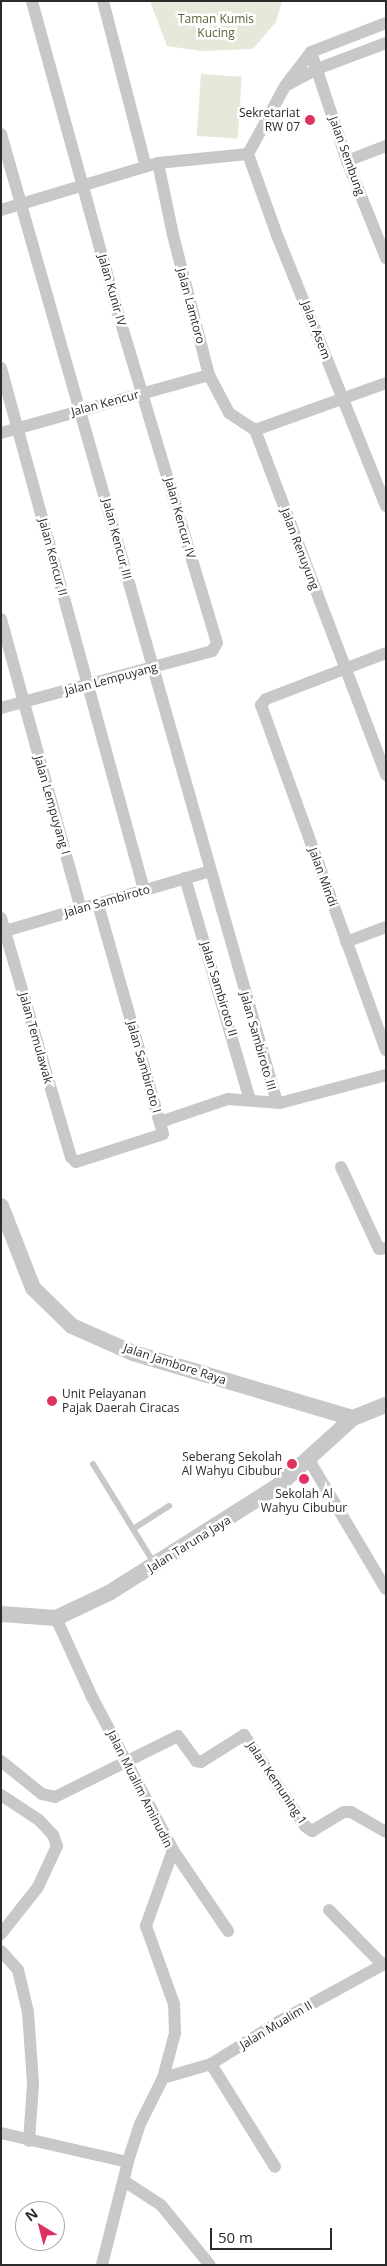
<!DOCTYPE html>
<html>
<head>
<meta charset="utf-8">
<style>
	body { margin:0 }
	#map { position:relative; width:387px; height:2266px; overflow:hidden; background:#fff; font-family:"Open Sans",sans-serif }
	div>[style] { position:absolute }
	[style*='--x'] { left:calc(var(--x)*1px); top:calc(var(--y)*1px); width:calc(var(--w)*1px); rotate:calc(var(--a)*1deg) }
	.green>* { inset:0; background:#e5e9d9; transform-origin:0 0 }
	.service>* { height:6px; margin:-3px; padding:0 3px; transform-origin:3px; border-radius:3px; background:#c8c8c8 }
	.minor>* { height:12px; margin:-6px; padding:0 6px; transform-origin:6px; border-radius:6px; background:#c8c8c8 }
	.tertiary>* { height:16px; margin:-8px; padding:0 8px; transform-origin:8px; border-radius:8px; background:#c8c8c8 }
	.dots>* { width:14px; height:14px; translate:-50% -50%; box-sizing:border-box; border:2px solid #fff; border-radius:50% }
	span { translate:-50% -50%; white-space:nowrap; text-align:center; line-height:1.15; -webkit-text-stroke:5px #fff; paint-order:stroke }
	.park-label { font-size:12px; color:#57653b }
	.poi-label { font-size:12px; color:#2b2b2b }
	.right { translate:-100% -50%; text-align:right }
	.left { translate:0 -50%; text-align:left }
	.street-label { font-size:12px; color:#2b2b2b }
	.frame { position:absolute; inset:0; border:2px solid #2b2b2b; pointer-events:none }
	.north { position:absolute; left:15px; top:2201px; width:50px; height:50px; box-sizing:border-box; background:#fff; border:1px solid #aaa; border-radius:50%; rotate:323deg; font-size:14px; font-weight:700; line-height:20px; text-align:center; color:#2b2b2b }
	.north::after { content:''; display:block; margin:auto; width:18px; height:22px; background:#de315f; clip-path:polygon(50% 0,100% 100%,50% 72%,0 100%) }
	.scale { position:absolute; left:210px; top:2228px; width:122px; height:22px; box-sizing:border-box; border:2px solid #2b2b2b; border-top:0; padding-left:6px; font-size:15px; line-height:18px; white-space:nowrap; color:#2b2b2b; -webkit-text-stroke:4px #fff; paint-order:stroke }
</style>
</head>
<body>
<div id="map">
	<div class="green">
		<i style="clip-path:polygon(150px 1px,282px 1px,276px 22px,253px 49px,201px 51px,167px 46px)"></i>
		<i style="left:201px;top:74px;width:41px;height:62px;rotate:4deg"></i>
	</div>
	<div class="service">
		<i style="--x:93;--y:1464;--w:116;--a:58.4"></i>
		<i style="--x:133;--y:1529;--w:43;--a:-32.6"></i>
	</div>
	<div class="minor">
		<i style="--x:103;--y:1;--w:171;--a:75.5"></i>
		<i style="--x:311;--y:52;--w:115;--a:71.7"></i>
		<i style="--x:347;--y:161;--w:105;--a:68.1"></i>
		<i style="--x:289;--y:84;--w:32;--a:-28"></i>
		<i style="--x:317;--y:69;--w:74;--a:-20.6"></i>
		<i style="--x:1;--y:134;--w:1007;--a:74.09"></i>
		<i style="--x:248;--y:154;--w:86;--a:70.3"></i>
		<i style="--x:277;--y:235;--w:292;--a:68.1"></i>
		<i style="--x:248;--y:154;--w:77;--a:-61.4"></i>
		<i style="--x:285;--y:86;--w:43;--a:-52.6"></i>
		<i style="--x:311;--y:52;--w:80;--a:-21.1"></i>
		<i style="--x:347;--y:161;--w:42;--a:-21"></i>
		<i style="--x:158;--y:163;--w:74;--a:78.2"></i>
		<i style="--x:173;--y:235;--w:145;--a:75.6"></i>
		<i style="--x:209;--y:375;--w:43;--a:62.2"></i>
		<i style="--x:229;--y:413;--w:31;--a:33"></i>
		<i style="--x:1;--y:210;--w:164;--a:-16.7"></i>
		<i style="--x:158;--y:163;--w:90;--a:-5.7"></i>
		<i style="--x:1;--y:368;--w:541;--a:74.68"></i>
		<i style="--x:255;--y:430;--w:369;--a:69.2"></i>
		<i style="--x:255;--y:430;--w:139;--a:-19.7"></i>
		<i style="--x:1;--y:433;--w:216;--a:-15.6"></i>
		<i style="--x:1;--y:619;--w:301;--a:74.6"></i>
		<i style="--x:386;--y:653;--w:129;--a:159"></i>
		<i style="--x:266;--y:699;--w:8;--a:130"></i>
		<i style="--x:261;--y:705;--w:367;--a:70.1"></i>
		<i style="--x:1;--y:708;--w:219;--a:-15.1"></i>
		<i style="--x:212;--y:651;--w:9;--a:-58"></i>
		<i style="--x:217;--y:643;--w:366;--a:-106.7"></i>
		<i style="--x:112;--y:292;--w:302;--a:-105.4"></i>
		<i style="--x:185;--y:878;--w:231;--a:73.7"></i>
		<i style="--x:1;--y:918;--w:249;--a:73.7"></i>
		<i style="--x:71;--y:1157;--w:7;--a:45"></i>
		<i style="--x:76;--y:1162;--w:91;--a:-17.8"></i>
		<i style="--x:163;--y:1134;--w:239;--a:-105.8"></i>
		<i style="--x:5;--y:931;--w:214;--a:-16.3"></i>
		<i style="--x:346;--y:942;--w:43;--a:-20.6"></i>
		<i style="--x:160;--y:1122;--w:72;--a:-18.7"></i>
		<i style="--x:228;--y:1099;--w:52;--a:4.4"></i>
		<i style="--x:280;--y:1103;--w:110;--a:-14.8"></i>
		<i style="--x:341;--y:1167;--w:90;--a:65.1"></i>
		<i style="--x:379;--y:1249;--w:7;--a:-8"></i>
		<i style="--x:309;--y:1460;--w:150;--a:59.2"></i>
		<i style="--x:56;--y:1618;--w:87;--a:65.5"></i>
		<i style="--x:92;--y:1697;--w:173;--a:62.1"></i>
		<i style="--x:173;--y:1850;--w:81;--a:109.6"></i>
		<i style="--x:146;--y:1926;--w:83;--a:70.3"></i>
		<i style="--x:174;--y:2004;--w:29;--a:88"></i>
		<i style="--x:175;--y:2033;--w:47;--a:104.9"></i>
		<i style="--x:163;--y:2078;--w:51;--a:116.6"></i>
		<i style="--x:140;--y:2124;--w:40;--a:108"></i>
		<i style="--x:128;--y:2162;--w:106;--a:104.2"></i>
		<i style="--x:1;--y:1761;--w:53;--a:38.8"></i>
		<i style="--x:42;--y:1794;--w:13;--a:13"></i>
		<i style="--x:55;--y:1797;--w:137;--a:-26.4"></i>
		<i style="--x:178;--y:1736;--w:31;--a:54"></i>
		<i style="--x:196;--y:1761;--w:5;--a:11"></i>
		<i style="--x:201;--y:1762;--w:51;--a:-32.1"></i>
		<i style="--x:244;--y:1735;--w:110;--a:56.2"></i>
		<i style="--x:305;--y:1826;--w:9;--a:36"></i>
		<i style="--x:312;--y:1831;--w:37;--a:-31"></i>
		<i style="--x:344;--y:1812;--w:7;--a:0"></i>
		<i style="--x:351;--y:1812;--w:40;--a:29.7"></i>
		<i style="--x:1;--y:1795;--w:45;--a:33.3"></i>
		<i style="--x:39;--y:1820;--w:21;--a:47"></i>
		<i style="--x:53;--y:1835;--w:12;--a:70"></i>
		<i style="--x:57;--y:1846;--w:45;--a:114.9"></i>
		<i style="--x:38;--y:1887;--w:60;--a:128.2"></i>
		<i style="--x:173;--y:1850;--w:98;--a:55.8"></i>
		<i style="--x:329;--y:1910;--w:77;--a:45.5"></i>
		<i style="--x:1;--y:1951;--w:25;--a:48"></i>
		<i style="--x:18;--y:1970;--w:43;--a:76.6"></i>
		<i style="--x:28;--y:2012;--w:72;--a:86"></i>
		<i style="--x:33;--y:2084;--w:57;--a:94"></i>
		<i style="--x:211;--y:2064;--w:121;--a:58.1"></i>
		<i style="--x:163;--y:2078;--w:50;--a:-16.3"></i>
		<i style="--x:211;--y:2064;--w:81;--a:-31.9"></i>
		<i style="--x:280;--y:2021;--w:121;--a:-28.7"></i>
		<i style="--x:1;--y:2133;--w:130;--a:12.9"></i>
		<i style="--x:124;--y:2181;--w:44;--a:33"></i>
		<i style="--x:161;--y:2205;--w:77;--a:50.8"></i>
	</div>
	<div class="tertiary">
		<i style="--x:1;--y:1206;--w:88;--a:68.7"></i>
		<i style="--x:33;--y:1288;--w:54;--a:44.3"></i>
		<i style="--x:72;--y:1326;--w:67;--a:23.9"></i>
		<i style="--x:133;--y:1353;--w:229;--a:16.5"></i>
		<i style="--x:353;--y:1418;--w:35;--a:-22"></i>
		<i style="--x:1;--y:1614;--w:55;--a:4.2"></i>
		<i style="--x:56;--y:1618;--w:59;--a:-25.3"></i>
		<i style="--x:109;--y:1593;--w:201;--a:-32.4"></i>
		<i style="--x:279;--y:1485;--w:100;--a:-42.2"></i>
	</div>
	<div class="dots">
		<i style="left:310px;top:120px;background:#de315f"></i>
		<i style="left:52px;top:1401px;background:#de315f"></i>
		<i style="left:292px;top:1464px;background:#de315f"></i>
		<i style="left:304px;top:1479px;background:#de315f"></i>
	</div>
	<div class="park-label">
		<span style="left:216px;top:26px">Taman Kumis<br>Kucing</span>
	</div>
	<div class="poi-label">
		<span class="right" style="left:300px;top:120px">Sekretariat<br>RW 07</span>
		<span class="left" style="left:62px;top:1401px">Unit Pelayanan<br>Pajak Daerah Ciracas</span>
		<span class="right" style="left:282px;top:1464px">Seberang Sekolah<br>Al Wahyu Cibubur</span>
		<span style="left:304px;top:1501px">Sekolah Al<br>Wahyu Cibubur</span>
	</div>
	<div class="street-label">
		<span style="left:347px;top:156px;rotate:70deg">Jalan Sembung</span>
		<span style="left:112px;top:290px;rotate:74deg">Jalan Kunir IV</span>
		<span style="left:191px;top:306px;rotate:75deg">Jalan Lamtoro</span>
		<span style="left:316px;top:330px;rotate:69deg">Jalan Asem</span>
		<span style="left:105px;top:403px;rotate:-15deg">Jalan Kencur</span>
		<span style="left:180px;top:518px;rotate:74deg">Jalan Kencur IV</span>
		<span style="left:117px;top:539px;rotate:75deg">Jalan Kencur III</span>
		<span style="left:300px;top:549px;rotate:69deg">Jalan Renuyung</span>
		<span style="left:53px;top:557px;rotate:75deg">Jalan Kencur II</span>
		<span style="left:111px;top:679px;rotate:-15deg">Jalan Lempuyang</span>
		<span style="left:52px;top:805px;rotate:74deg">Jalan Lempuyang I</span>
		<span style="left:323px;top:877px;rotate:70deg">Jalan Mindi</span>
		<span style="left:107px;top:901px;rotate:-16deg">Jalan Sambiroto</span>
		<span style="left:219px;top:989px;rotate:73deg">Jalan Sambiroto II</span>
		<span style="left:36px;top:1038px;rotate:74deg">Jalan Temulawak</span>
		<span style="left:258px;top:1041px;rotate:74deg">Jalan Sambiroto III</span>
		<span style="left:144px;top:1067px;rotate:74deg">Jalan Sambiroto I</span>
		<span style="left:175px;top:1364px;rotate:18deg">Jalan Jambore Raya</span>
		<span style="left:189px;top:1544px;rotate:-32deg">Jalan Taruna Jaya</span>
		<span style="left:277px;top:1783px;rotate:56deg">Jalan Kemuning 1</span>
		<span style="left:140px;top:1789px;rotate:63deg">Jalan Mualim Aminudin</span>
		<span style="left:276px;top:2025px;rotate:-31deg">Jalan Mualim II</span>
	</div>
	<div class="frame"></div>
	<div class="north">N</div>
	<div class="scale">50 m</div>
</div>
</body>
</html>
